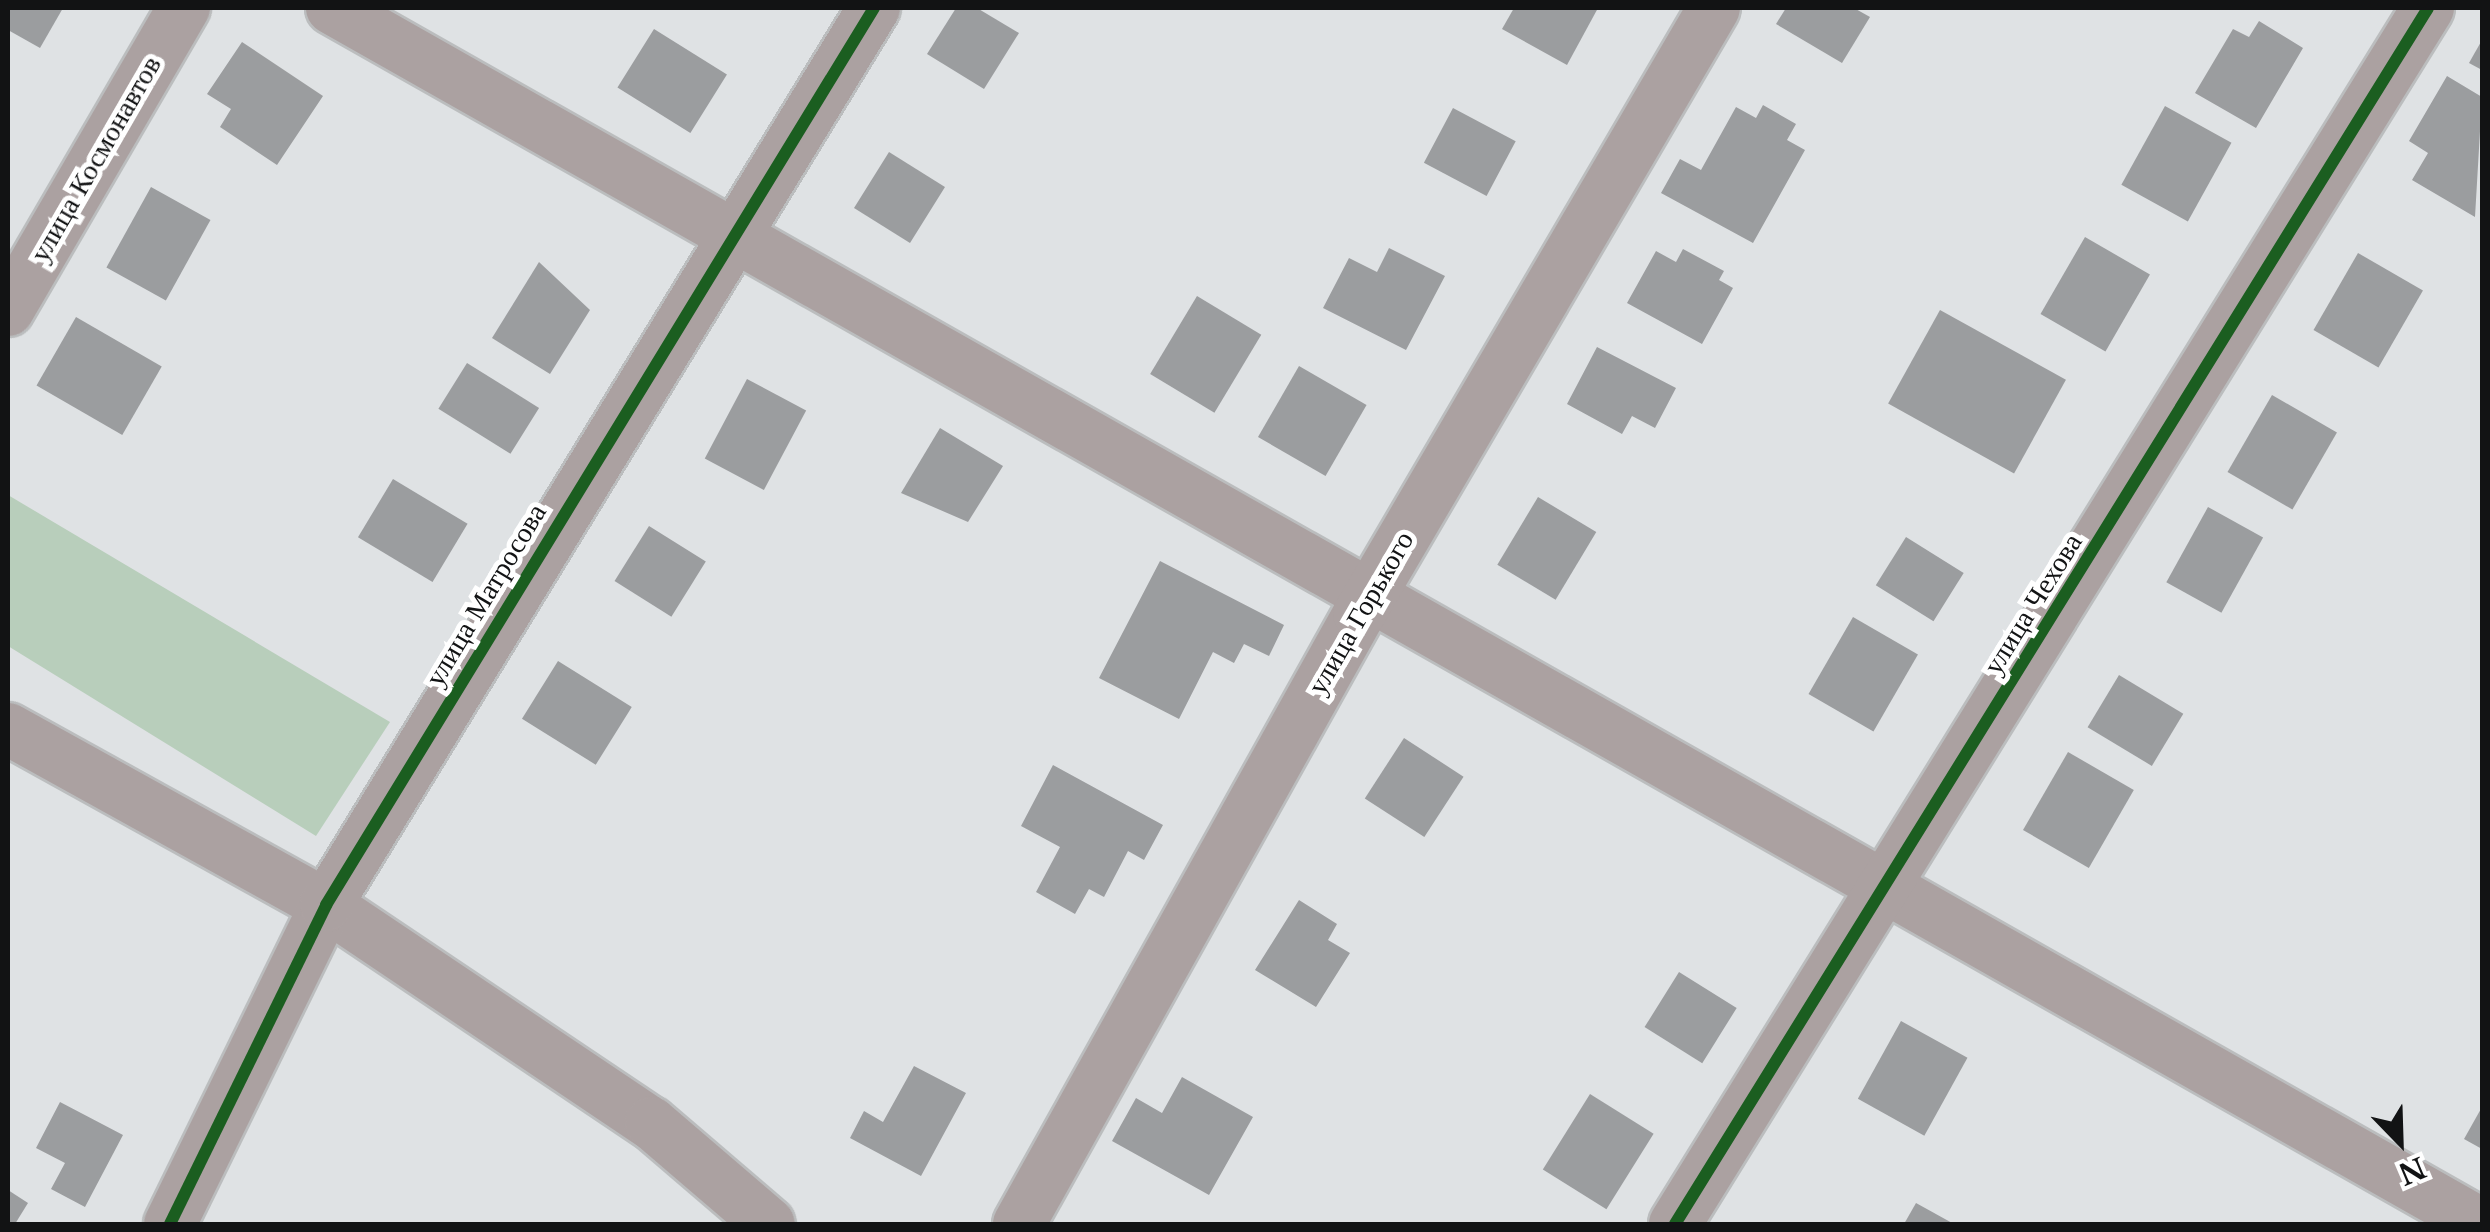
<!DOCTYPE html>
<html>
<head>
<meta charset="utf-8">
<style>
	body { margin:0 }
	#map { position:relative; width:2490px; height:1232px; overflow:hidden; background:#dfe2e4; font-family:"Libre Baskerville",serif }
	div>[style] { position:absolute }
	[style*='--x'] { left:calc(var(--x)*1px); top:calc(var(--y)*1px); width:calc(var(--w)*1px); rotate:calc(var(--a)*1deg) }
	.green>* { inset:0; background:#b8cebb }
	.building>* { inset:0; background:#9b9d9f; transform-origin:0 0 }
	.roads { filter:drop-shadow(2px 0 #bbbdbe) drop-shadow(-2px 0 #bbbdbe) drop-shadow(0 2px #bbbdbe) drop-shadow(0 -2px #bbbdbe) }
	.minor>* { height:52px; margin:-26px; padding:0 26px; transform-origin:26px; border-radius:26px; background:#aba1a1 }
	.cycleway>* { height:12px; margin:-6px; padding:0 6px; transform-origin:6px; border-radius:6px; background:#1b5e20 }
	span { translate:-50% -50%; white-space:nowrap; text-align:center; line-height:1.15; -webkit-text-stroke:10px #fff; paint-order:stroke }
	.street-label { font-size:28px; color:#121314 }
	.frame { position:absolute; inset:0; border:10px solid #121314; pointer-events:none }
	.north { position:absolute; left:2350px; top:1092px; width:100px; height:100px; -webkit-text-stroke:8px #fff; paint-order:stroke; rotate:157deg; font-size:28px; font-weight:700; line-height:40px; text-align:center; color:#121314 }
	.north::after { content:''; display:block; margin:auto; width:35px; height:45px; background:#121314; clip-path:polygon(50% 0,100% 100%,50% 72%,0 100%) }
</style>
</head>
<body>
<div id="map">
	<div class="green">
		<i style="clip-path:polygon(8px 495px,390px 722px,316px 836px,8px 646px)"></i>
	</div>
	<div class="building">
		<i style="clip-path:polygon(8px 8px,63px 8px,40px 48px,8px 30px)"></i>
		<i style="clip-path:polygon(956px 8px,977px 8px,1019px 33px,984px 89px,927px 54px)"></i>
		<i style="clip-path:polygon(1514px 8px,1598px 8px,1567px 65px,1502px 29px)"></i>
		<i style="clip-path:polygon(1786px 8px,1854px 8px,1870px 17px,1842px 63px,1776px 24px)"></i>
		<i style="clip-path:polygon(2259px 21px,2303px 48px,2256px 128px,2195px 93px,2233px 29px,2249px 37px)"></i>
		<i style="left:654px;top:29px;width:86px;height:69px;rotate:32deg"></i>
		<i style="clip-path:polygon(2482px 40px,2482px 70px,2469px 63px)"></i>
		<i style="clip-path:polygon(242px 42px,323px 96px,277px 165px,220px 127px,231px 109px,207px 94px)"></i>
		<i style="clip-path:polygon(2447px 76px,2482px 97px,2475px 217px,2412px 180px,2428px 153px,2409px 141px)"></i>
		<i style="clip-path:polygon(1763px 105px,1796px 124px,1787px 140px,1805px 150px,1753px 243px,1661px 193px,1680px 159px,1701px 170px,1736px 107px,1756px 118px)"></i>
		<i style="left:2165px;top:106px;width:76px;height:90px;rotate:29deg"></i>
		<i style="left:1453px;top:108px;width:71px;height:62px;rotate:28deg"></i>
		<i style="left:889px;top:152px;width:66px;height:66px;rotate:32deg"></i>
		<i style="left:151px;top:187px;width:68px;height:92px;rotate:29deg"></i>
		<i style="left:2085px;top:237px;width:75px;height:89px;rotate:30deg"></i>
		<i style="clip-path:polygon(1389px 248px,1445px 276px,1406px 350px,1323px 308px,1349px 258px,1377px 272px)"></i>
		<i style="clip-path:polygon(1683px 249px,1724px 271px,1719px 280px,1733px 288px,1702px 344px,1627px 303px,1656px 251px,1676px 262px)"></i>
		<i style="left:2358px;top:253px;width:75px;height:89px;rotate:30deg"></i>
		<i style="clip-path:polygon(539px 262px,590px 310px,550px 374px,492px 338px)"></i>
		<i style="left:1197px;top:296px;width:75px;height:91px;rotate:31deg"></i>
		<i style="left:1940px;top:310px;width:144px;height:107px;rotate:29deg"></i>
		<i style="left:76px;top:317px;width:99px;height:79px;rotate:30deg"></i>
		<i style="clip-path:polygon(1597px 347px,1676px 388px,1655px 428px,1632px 416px,1622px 434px,1567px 404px)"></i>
		<i style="left:467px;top:363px;width:85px;height:54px;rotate:32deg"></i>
		<i style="left:1299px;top:366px;width:78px;height:82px;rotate:30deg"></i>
		<i style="left:747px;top:379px;width:67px;height:90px;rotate:28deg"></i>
		<i style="left:2272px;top:395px;width:75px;height:89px;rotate:30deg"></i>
		<i style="clip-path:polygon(940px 428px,1003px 466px,968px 522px,901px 493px)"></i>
		<i style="left:393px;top:479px;width:87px;height:68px;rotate:31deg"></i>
		<i style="left:1538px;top:497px;width:68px;height:79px;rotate:31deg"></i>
		<i style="left:2208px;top:507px;width:63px;height:86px;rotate:29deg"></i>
		<i style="left:649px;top:526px;width:67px;height:65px;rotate:32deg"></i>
		<i style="left:1906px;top:537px;width:68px;height:57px;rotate:32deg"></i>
		<i style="clip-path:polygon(1160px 561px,1284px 625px,1269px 656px,1244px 644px,1234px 663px,1213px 652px,1179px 719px,1099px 678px)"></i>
		<i style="left:1853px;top:617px;width:75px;height:89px;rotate:30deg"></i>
		<i style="left:558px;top:661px;width:87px;height:68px;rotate:32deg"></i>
		<i style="left:2119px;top:675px;width:75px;height:61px;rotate:31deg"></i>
		<i style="left:1404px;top:738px;width:71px;height:72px;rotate:33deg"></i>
		<i style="left:2068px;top:752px;width:76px;height:90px;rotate:30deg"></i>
		<i style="clip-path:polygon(1053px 765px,1163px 825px,1144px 860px,1128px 851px,1104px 897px,1089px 889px,1075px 914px,1036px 892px,1060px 847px,1021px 826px)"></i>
		<i style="clip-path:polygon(1299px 900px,1337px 924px,1328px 940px,1350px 953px,1316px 1007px,1255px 970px)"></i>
		<i style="left:1679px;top:972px;width:68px;height:65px;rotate:32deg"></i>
		<i style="left:1901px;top:1021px;width:76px;height:89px;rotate:29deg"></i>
		<i style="clip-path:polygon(914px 1066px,966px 1093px,921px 1176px,850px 1138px,864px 1111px,883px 1122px)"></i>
		<i style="clip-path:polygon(1182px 1077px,1253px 1117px,1209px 1195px,1112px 1141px,1136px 1098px,1162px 1113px)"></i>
		<i style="left:1590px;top:1094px;width:75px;height:89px;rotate:32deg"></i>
		<i style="clip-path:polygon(60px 1102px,123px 1135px,85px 1207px,51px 1189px,65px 1163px,36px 1148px)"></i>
		<i style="clip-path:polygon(2482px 1107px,2482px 1149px,2464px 1139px)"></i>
		<i style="clip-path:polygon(8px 1190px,28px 1203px,15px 1224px,8px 1224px)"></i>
		<i style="clip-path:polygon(1916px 1203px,1954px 1224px,1904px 1224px)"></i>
	</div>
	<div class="roads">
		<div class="minor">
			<i style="--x:332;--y:8;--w:2468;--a:29.51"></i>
			<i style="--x:8;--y:310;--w:350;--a:-59.8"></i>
			<i style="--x:8;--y:729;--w:363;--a:29"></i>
			<i style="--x:326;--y:905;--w:391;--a:33.9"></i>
			<i style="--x:651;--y:1123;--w:155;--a:40.6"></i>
			<i style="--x:170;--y:1224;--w:355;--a:-63.9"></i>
			<i style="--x:326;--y:905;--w:1051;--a:-58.58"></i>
			<i style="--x:1019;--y:1224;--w:698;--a:-60.87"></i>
			<i style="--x:1359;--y:614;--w:702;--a:-59.64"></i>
			<i style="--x:1675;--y:1224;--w:1430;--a:-58.23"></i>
		</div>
	</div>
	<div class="cycleway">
		<i style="--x:170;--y:1224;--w:355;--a:-63.9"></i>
		<i style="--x:326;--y:905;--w:1051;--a:-58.58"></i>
		<i style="--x:1675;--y:1224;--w:1430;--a:-58.23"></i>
	</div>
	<div class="street-label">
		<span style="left:96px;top:159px;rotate:-60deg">улица Космонавтов</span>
		<span style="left:486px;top:595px;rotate:-59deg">улица Матросова</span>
		<span style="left:2033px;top:604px;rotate:-58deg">улица Чехова</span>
		<span style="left:1361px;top:613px;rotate:-60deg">улица Горького</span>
	</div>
	<div class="frame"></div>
	<div class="north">N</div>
</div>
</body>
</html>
